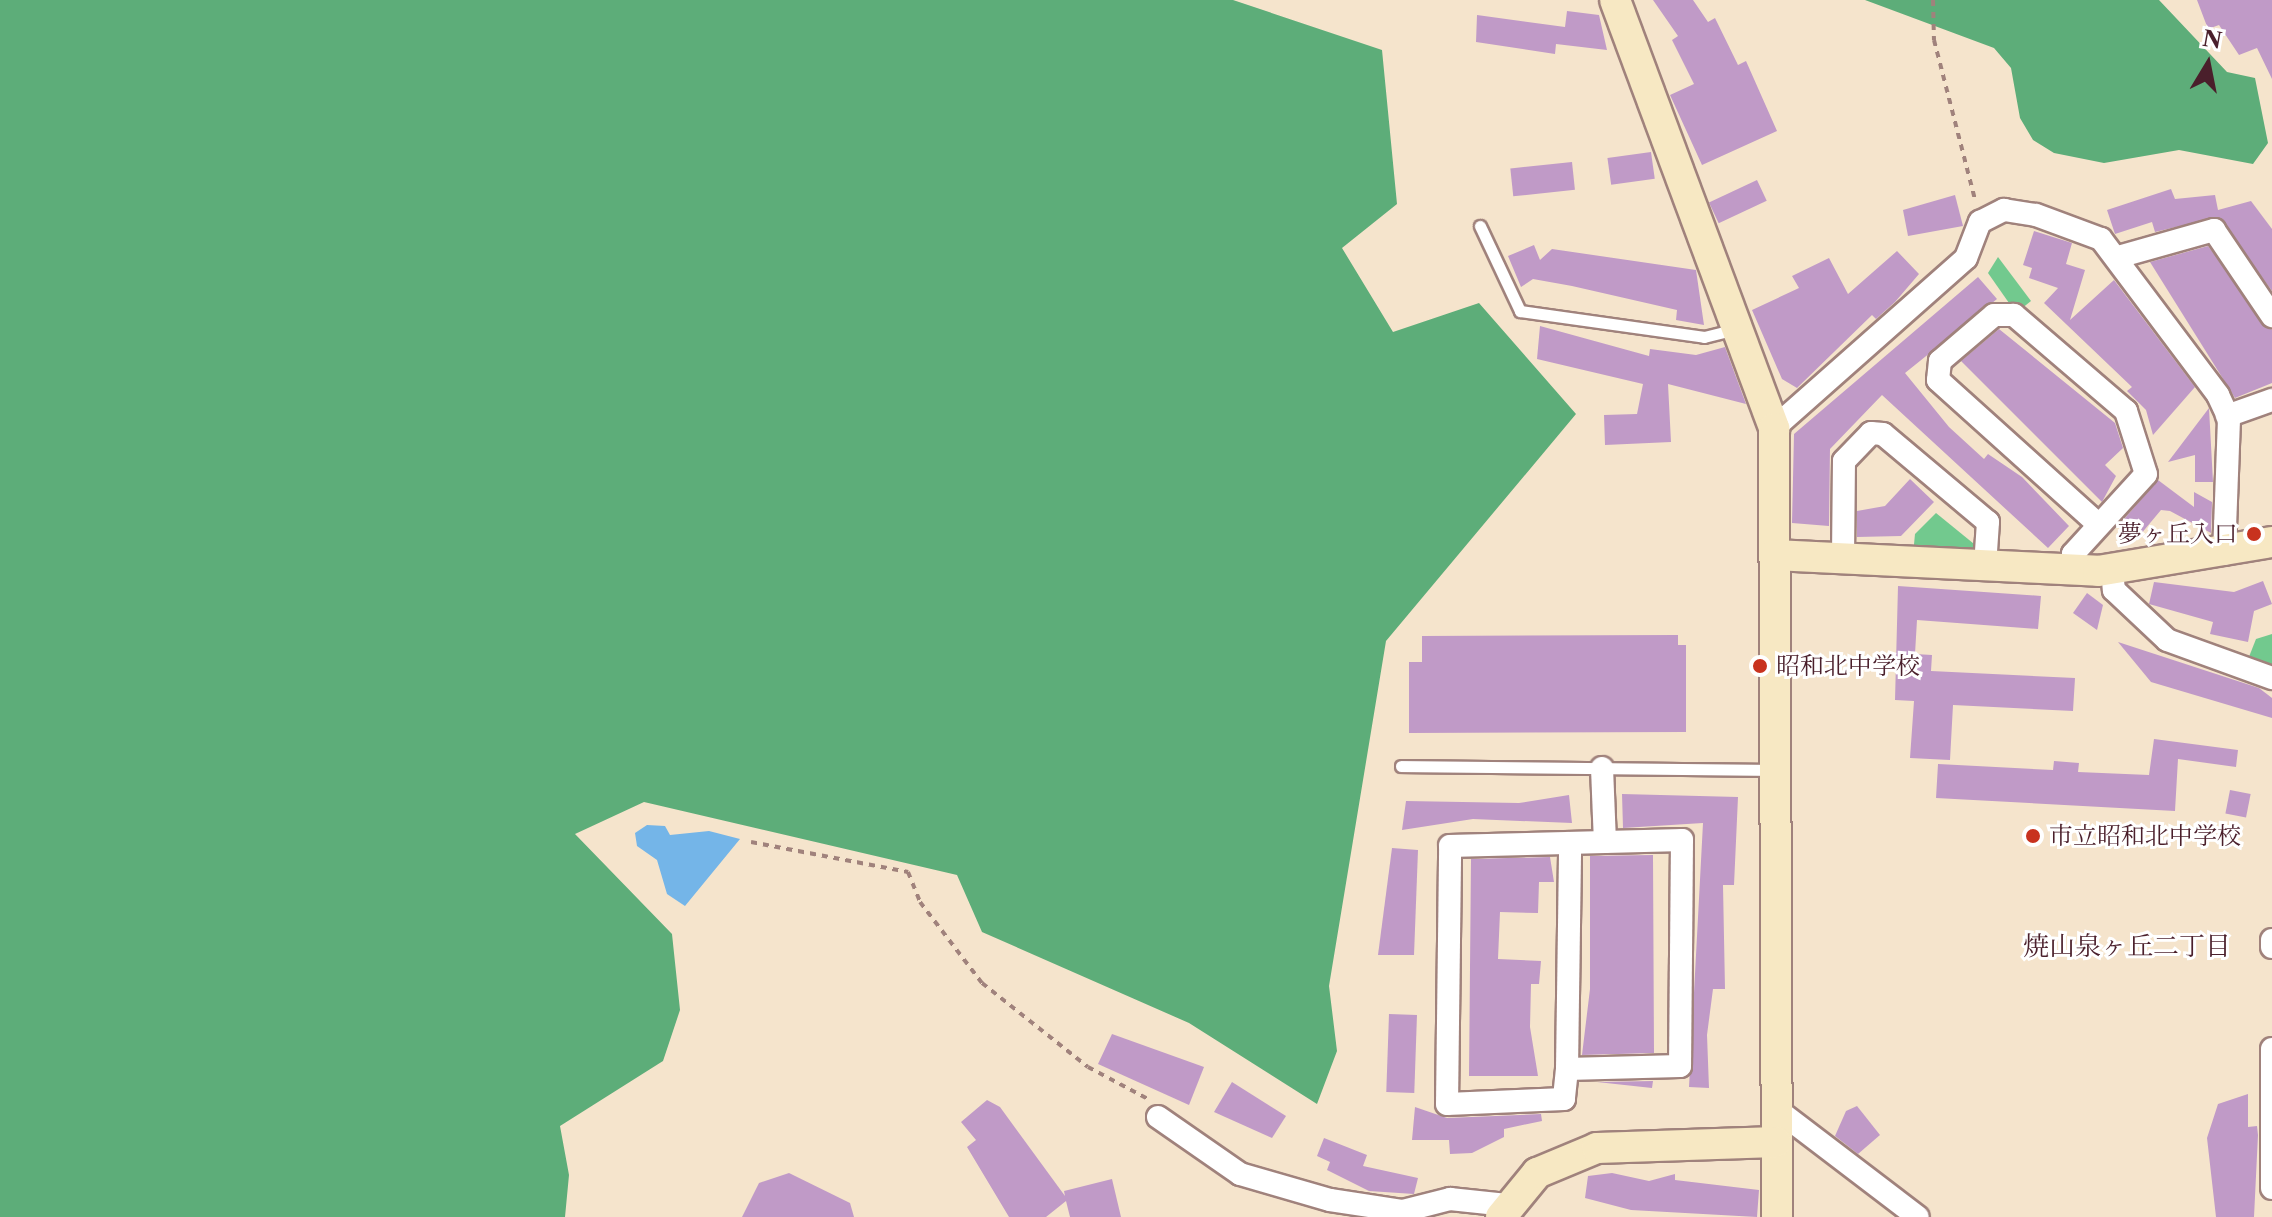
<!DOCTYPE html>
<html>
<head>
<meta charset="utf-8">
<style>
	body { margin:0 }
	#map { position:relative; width:2272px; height:1217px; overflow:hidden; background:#f5e4cc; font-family:"Libre Caslon Text","Noto Serif JP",serif }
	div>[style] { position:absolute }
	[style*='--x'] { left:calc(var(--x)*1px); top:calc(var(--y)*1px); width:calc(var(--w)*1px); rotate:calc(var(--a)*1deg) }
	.green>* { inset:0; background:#72c98e }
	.forest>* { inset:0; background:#5dad79 }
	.water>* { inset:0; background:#74b5e8 }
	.building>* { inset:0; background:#c09ac7; transform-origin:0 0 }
	.path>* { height:4px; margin-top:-2px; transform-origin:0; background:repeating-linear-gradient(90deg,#a0827c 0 6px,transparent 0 12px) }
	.roads { filter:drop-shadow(2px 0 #a0827c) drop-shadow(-2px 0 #a0827c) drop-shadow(0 2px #a0827c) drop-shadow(0 -2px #a0827c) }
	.lane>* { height:11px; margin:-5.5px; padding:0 5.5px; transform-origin:5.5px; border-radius:5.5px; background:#fff }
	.street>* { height:22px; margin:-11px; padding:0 11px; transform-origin:11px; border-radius:11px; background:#fff }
	.secondary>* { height:30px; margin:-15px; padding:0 15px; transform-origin:15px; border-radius:15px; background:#f7e8c3 }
	.dots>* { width:22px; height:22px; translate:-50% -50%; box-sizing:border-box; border:4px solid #fff; border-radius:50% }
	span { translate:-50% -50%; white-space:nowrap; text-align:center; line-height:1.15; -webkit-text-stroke:6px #fff; paint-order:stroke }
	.poi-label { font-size:24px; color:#4a1f2b }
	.right { translate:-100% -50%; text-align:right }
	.left { translate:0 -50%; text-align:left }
	.neighbourhood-label { font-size:26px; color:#4a1f2b }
	.north { position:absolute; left:2168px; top:24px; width:80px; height:80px; -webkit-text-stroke:6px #fff; paint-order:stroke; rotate:10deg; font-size:22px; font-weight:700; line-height:32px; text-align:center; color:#4a1f2b }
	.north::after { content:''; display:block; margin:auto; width:28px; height:36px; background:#4a1f2b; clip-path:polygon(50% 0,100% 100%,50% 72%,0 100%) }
</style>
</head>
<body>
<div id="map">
	<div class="green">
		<i style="clip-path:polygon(1998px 257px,2031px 301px,2016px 313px,1988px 273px)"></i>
		<i style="clip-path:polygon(1936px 513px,1979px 548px,1974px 561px,1913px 555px,1915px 534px)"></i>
		<i style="clip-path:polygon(2272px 634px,2272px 673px,2245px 667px,2256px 639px)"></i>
	</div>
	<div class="forest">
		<i style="clip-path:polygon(0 0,1233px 0,1382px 50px,1397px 204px,1342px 248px,1393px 332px,1479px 303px,1576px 414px,1386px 641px,1329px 986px,1337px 1051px,1317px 1104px,1189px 1023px,982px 932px,957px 875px,644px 802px,575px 834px,672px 934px,680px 1010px,663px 1061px,560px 1126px,569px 1175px,565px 1217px,0 1217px)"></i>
		<i style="clip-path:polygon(1865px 0,2159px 0,2227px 72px,2255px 78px,2268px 143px,2253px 164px,2179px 150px,2104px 163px,2054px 153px,2033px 140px,2020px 118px,2011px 68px,1994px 48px)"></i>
	</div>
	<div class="water">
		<i style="clip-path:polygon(647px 825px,665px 826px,670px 835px,709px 831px,740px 839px,685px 906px,667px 894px,657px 860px,637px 846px,635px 833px)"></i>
	</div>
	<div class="building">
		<i style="clip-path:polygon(1653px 0,1693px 0,1708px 22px,1715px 18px,1738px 65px,1746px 61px,1777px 131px,1702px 165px,1670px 95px,1694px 84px,1672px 40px,1678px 36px)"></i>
		<i style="clip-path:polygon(2197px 0,2272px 0,2272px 79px,2257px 48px,2239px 55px,2219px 25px,2208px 29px)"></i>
		<i style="clip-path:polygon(1567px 11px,1599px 15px,1607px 50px,1556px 44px,1555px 54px,1476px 42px,1477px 15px,1565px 27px)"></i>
		<i style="left:1651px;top:152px;width:27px;height:44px;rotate:82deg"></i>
		<i style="left:1572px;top:162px;width:28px;height:62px;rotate:84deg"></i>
		<i style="left:1757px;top:180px;width:23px;height:53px;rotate:65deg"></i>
		<i style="clip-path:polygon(2171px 189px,2175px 199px,2215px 195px,2218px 210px,2251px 201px,2272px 229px,2272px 291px,2218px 217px,2155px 232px,2152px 222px,2115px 234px,2107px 210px)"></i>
		<i style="clip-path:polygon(1955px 195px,1963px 226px,1908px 236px,1903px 210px)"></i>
		<i style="clip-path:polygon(2034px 231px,2072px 243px,2066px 264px,2085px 270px,2070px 320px,2114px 280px,2195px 387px,2153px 435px,2146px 410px,2127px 391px,2132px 387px,2044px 303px,2058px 288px,2029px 278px,2032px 268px,2023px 265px)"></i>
		<i style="clip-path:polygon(1534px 245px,1540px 260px,1552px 249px,1696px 270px,1704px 325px,1676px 320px,1677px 310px,1572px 286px,1533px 279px,1521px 287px,1508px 256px)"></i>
		<i style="clip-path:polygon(2208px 246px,2272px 330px,2272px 383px,2235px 398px,2150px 262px)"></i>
		<i style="clip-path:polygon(1897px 251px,1919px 274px,1895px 302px,1876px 319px,1872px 315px,1797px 388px,1782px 379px,1752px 310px,1799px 288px,1792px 276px,1829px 258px,1848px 294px)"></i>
		<i style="clip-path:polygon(1978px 277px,1997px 299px,1905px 373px,1949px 427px,1984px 459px,1988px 454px,2022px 477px,2069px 526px,2048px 548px,1882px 395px,1830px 449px,1829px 526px,1792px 523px,1794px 434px)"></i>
		<i style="clip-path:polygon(1540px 326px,1649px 356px,1650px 349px,1696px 355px,1725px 347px,1746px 404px,1668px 384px,1671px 442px,1605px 445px,1604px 415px,1637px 414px,1643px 384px,1537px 359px)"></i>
		<i style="clip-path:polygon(1999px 329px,2115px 423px,2123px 448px,2105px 465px,2116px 476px,2102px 502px,1961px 361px)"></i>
		<i style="clip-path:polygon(2209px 408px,2213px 482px,2195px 482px,2195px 455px,2168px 462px)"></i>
		<i style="clip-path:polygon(1910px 479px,1934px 502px,1901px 536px,1857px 537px,1857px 511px,1885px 506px)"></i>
		<i style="clip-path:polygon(2158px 480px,2194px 507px,2194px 492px,2212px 502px,2211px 533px,2170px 511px,2161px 510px,2135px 541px,2118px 526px)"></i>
		<i style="clip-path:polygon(2263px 581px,2272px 604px,2254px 611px,2248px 642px,2210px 634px,2213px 622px,2149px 604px,2154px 582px,2234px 592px)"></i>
		<i style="clip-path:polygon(1898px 586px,2041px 596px,2038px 629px,1917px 620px,1915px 654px,1932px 655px,1931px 671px,2075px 678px,2073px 711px,1953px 705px,1950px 760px,1910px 758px,1914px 701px,1895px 700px)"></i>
		<i style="clip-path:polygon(2087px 593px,2103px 605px,2097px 630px,2073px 613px)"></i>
		<i style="clip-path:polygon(1678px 635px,1678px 645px,1686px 645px,1686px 732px,1409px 733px,1409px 662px,1422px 662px,1422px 636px)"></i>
		<i style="clip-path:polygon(2118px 642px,2259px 688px,2272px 698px,2272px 718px,2151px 682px)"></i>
		<i style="clip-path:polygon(2154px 739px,2238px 750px,2236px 767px,2178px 759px,2175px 811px,1936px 798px,1938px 764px,2053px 770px,2054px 761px,2079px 763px,2078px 772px,2149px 775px)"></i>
		<i style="left:2230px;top:790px;width:21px;height:24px;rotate:11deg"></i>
		<i style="clip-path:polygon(1622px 794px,1738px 797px,1734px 885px,1723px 885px,1725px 989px,1713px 989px,1707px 1035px,1709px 1088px,1689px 1087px,1703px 823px,1623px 828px)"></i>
		<i style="clip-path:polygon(1569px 795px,1572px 823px,1473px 819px,1402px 830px,1406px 801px,1519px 803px)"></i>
		<i style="clip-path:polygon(1392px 848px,1418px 850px,1414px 955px,1378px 955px)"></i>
		<i style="clip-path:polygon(1653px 855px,1654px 1053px,1582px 1055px,1590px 989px,1590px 856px)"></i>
		<i style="clip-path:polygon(1550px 857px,1554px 882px,1539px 882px,1538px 913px,1500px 912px,1498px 959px,1541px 961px,1539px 984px,1531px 984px,1530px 1027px,1538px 1076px,1469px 1076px,1471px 859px)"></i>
		<i style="left:1389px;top:1014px;width:28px;height:78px;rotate:2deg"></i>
		<i style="clip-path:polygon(1112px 1034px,1204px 1067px,1189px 1105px,1098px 1064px)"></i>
		<i style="clip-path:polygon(1653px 1081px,1652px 1088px,1597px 1082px)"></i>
		<i style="clip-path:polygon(1232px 1082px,1286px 1116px,1272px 1138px,1214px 1112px)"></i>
		<i style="clip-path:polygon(2248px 1094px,2248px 1127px,2257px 1126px,2258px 1135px,2254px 1217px,2216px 1217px,2207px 1138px,2218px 1104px)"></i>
		<i style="clip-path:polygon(987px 1100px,1000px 1107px,1065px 1196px,1064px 1191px,1112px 1179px,1121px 1217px,1070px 1217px,1066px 1201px,1046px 1217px,1009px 1217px,967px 1147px,976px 1140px,961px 1122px)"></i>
		<i style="clip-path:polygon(1857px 1106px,1880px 1135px,1858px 1154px,1835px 1136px,1846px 1111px)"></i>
		<i style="clip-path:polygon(1415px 1107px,1447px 1118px,1541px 1114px,1542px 1121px,1504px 1129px,1504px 1137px,1472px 1153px,1450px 1154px,1449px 1140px,1412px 1140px)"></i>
		<i style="clip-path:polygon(1324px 1138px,1367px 1155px,1363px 1166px,1418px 1178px,1414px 1194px,1369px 1191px,1327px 1170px,1330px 1162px,1317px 1156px)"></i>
		<i style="clip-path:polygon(789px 1173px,850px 1203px,854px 1217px,742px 1217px,759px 1183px)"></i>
		<i style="clip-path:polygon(1612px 1173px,1649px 1181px,1675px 1174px,1675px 1180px,1759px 1190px,1757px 1217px,1631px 1210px,1585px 1198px,1588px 1176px)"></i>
	</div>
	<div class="path">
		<i style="--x:1933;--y:0;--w:40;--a:88.6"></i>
		<i style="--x:1934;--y:40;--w:165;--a:75.6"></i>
		<i style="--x:751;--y:842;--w:160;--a:10.8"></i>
		<i style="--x:908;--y:872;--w:32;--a:68"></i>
		<i style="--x:920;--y:902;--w:102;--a:52.6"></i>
		<i style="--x:982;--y:983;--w:135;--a:38.4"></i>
		<i style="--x:1088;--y:1067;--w:68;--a:28.1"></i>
	</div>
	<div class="roads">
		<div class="lane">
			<i style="--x:1480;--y:226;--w:94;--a:64.8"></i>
			<i style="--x:1520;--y:311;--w:186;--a:8"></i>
			<i style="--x:1704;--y:337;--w:32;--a:-14"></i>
			<i style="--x:1401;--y:766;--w:371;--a:0.6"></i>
		</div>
		<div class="street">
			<i style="--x:2118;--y:257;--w:100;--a:-15.7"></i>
			<i style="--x:2214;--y:230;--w:104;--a:56"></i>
			<i style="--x:2227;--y:416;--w:48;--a:-19.6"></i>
			<i style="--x:1774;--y:428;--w:256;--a:-41.5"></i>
			<i style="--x:1966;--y:258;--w:39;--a:-69"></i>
			<i style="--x:1980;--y:222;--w:27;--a:-27"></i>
			<i style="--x:2004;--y:210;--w:32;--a:9"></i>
			<i style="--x:2036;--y:215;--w:69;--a:20.3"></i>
			<i style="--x:2101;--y:239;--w:195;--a:53.1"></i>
			<i style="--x:2218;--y:395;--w:26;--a:65"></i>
			<i style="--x:2229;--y:419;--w:135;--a:92.1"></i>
			<i style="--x:1843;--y:556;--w:95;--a:-89.4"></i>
			<i style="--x:1844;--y:461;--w:39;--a:-46"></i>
			<i style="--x:1871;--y:433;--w:12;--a:5"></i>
			<i style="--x:1883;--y:434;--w:137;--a:40"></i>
			<i style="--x:1988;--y:522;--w:44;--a:93.9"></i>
			<i style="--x:2072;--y:568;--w:14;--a:-86"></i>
			<i style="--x:2073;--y:554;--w:108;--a:-47.6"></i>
			<i style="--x:2146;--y:474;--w:66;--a:-107.6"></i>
			<i style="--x:2126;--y:411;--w:148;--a:-139.4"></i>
			<i style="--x:2014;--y:315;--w:20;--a:180"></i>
			<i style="--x:1994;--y:315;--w:71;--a:139.6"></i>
			<i style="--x:1940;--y:361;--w:19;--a:96"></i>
			<i style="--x:1938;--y:380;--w:215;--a:42"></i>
			<i style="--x:2112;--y:569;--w:21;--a:85"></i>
			<i style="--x:2114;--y:590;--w:73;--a:43.3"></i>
			<i style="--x:2167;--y:640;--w:112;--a:19.9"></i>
			<i style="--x:1602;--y:768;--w:74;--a:87.7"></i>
			<i style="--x:1682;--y:840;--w:226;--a:90.5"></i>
			<i style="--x:1680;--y:1066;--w:113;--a:178.5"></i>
			<i style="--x:1567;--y:1069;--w:30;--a:96"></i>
			<i style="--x:1564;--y:1099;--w:117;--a:177.6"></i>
			<i style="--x:1447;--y:1104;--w:258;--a:-89.3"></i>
			<i style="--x:1450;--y:846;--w:232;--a:-1.5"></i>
			<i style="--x:2272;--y:940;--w:7;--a:90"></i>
			<i style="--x:2272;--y:1049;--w:139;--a:90"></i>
			<i style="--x:1567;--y:1069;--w:226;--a:-89.2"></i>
			<i style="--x:1776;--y:1109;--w:178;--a:37.3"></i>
			<i style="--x:1158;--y:1117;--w:100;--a:34.8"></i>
			<i style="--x:1240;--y:1174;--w:94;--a:16.1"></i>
			<i style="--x:1330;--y:1200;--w:74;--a:8.6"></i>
			<i style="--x:1403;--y:1211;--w:49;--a:-14.3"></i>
			<i style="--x:1450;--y:1199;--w:57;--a:6"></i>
		</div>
		<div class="secondary">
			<i style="--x:1615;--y:0;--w:457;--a:69.6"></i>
			<i style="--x:1774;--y:428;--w:789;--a:89.78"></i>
			<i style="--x:1774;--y:555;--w:324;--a:2.8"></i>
			<i style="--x:2098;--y:571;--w:176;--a:-9.5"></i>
			<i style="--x:1501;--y:1217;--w:57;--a:-50.7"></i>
			<i style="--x:1537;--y:1173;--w:65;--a:-22.6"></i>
			<i style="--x:1597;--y:1148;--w:179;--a:-1.9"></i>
		</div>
	</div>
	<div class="dots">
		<i style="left:2254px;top:534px;background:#c8321e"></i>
		<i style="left:1760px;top:666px;background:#c8321e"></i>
		<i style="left:2033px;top:836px;background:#c8321e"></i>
	</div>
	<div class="poi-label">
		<span class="right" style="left:2238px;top:534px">夢ヶ丘入口</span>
		<span class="left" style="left:1776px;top:666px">昭和北中学校</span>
		<span class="left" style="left:2049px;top:836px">市立昭和北中学校</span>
	</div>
	<div class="neighbourhood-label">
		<span style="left:2127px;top:947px">焼山泉ヶ丘二丁目</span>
	</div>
	<div class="north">N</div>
</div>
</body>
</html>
